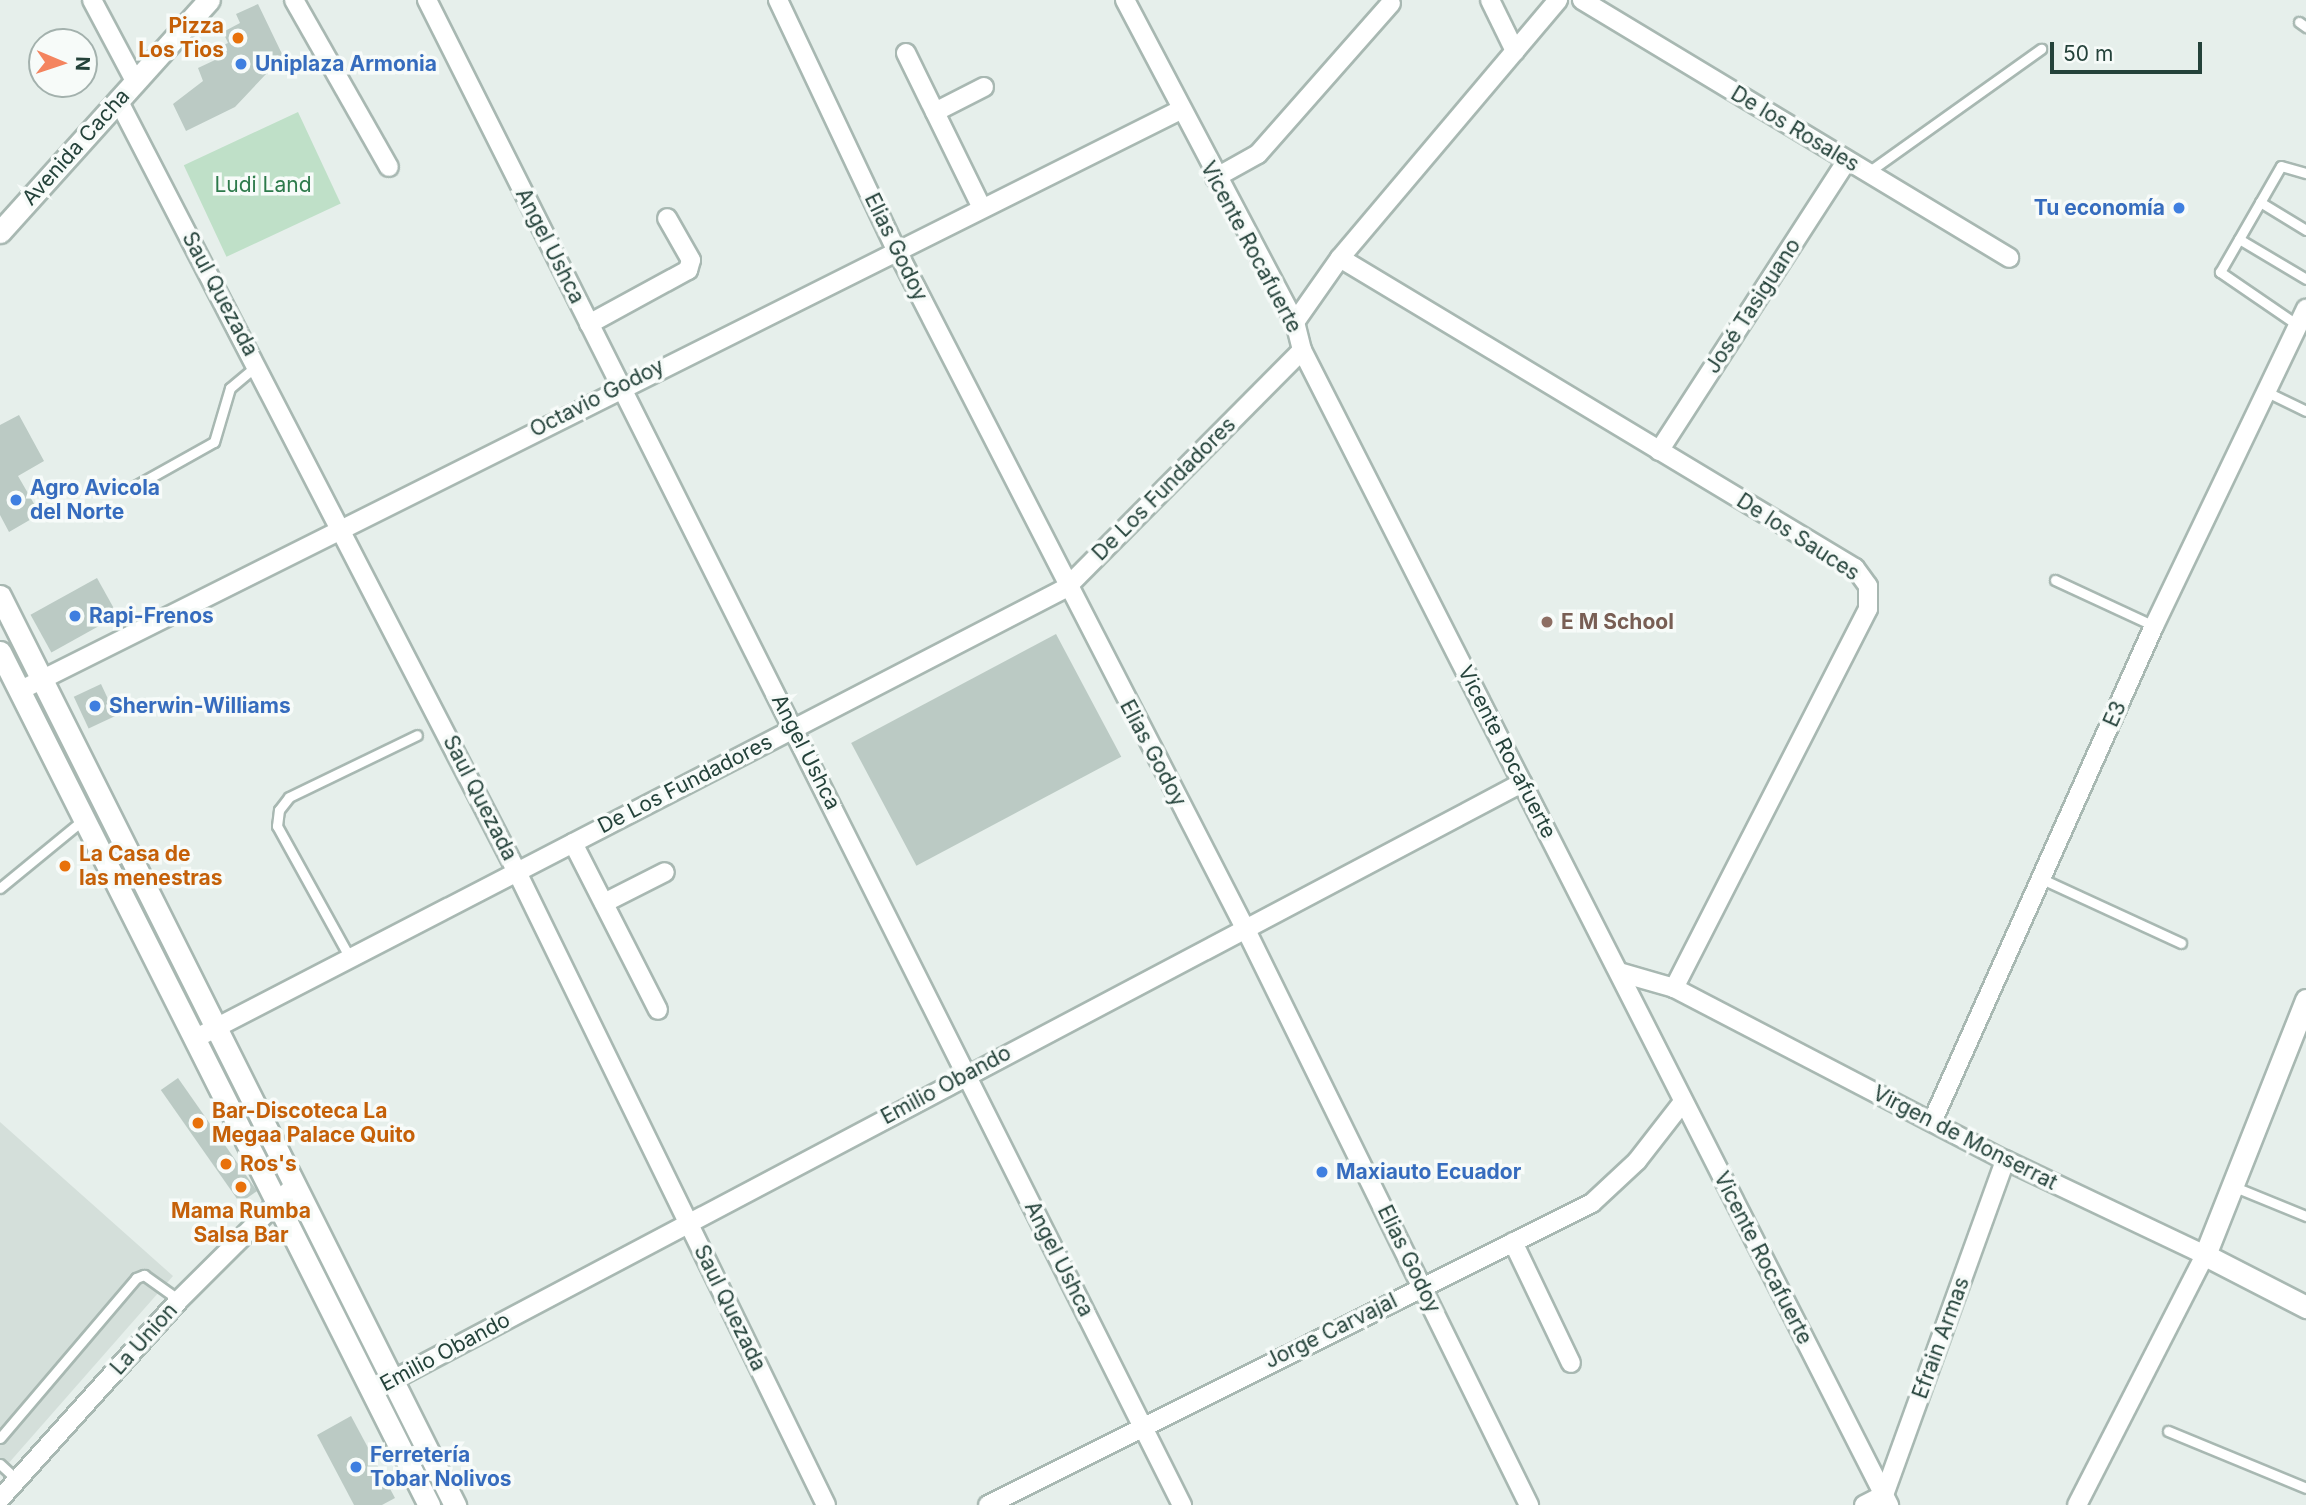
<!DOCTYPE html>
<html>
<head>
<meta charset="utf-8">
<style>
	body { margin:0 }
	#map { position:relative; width:2306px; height:1505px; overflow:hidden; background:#e6efeb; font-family:Inter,sans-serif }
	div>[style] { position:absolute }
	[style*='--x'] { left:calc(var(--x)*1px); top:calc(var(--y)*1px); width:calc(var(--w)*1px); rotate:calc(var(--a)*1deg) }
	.built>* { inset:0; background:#d4dfda }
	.green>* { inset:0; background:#bfe0c8; transform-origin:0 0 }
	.building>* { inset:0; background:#bbcac4; transform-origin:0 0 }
	.roads { filter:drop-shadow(2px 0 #a8b8b2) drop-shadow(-2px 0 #a8b8b2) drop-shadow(0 2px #a8b8b2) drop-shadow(0 -2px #a8b8b2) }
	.lane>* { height:9px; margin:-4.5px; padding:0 4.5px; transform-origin:4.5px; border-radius:4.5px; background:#fff }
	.street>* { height:18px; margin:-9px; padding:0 9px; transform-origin:9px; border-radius:9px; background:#fff }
	.secondary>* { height:21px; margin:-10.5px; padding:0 10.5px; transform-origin:10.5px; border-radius:10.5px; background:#fff }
	.dots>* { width:19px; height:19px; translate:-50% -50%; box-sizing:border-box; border:4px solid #f7fbf9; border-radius:50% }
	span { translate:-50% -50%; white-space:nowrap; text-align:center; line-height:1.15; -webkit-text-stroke:7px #f7fbf9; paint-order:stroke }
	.food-label { font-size:21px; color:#c56008; font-weight:700 }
	.right { translate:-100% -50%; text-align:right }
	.left { translate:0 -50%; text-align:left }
	.shop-label { font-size:21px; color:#366cbe; font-weight:700 }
	.street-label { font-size:21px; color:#24423a }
	.park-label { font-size:21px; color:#2d7a4b }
	.education-label { font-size:21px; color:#785e54; font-weight:700 }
	.north { position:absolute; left:28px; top:28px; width:70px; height:70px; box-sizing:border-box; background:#f7fbf9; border:2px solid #a3b1ad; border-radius:50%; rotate:92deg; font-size:19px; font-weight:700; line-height:28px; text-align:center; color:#24423a }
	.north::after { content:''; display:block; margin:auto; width:24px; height:32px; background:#f4845f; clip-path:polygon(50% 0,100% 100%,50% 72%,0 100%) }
	.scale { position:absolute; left:2050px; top:42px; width:152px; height:32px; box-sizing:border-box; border:4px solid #24423a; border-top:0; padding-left:9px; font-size:21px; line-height:24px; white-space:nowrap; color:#24423a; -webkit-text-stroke:5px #f7fbf9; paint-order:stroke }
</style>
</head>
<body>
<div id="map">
	<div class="built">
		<i style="clip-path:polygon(0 1122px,173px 1276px,0 1473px)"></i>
	</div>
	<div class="green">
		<i style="left:298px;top:112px;width:101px;height:126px;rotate:65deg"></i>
	</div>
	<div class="building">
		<i style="clip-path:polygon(258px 4px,283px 56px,235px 107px,186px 131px,173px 104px,203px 81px,198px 68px,215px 60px,210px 51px,228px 43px,223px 32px,240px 23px,236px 14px)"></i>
		<i style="clip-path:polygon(19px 415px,44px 461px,18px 476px,40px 514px,9px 532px,0 515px,0 425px)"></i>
		<i style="left:97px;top:578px;width:43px;height:76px;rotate:61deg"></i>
		<i style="left:1056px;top:634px;width:139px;height:232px;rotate:62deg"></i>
		<i style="left:101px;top:684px;width:35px;height:30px;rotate:65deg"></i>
		<i style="left:178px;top:1078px;width:138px;height:21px;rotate:55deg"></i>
		<i style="clip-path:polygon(351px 1416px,395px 1498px,382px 1505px,354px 1505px,317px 1435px)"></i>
	</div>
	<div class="roads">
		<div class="lane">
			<i style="--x:2299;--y:22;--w:9;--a:36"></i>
			<i style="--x:1867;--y:173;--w:214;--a:-35.5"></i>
			<i style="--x:2260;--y:202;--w:54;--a:31.3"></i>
			<i style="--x:2239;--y:239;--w:78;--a:30.8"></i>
			<i style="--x:2299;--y:326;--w:96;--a:-145.6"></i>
			<i style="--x:2220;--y:272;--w:122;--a:-60.1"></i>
			<i style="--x:2281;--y:166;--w:26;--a:16"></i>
			<i style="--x:2269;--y:393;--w:41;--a:25.9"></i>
			<i style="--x:128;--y:490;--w:98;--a:-29.2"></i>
			<i style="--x:214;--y:442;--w:56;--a:-73.5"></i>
			<i style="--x:230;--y:388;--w:34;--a:-40"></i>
			<i style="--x:2055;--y:580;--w:109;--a:24.9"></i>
			<i style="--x:2042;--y:879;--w:153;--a:24.7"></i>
			<i style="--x:0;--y:888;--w:109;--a:-39.4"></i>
			<i style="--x:350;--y:958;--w:151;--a:-118.9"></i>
			<i style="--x:277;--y:826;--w:16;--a:-83"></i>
			<i style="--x:279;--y:810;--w:16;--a:-52"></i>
			<i style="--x:289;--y:797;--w:142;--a:-25.8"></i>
			<i style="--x:2235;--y:1187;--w:77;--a:22.2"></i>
			<i style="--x:2168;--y:1431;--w:149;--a:22.4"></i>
			<i style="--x:0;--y:1438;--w:210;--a:-49.6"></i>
			<i style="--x:136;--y:1278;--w:9;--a:-21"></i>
			<i style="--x:144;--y:1275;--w:43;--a:35.5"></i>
			<i style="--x:0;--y:1464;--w:23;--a:43"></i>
		</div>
		<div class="street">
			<i style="--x:92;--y:0;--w:92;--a:62"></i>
			<i style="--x:294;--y:0;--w:192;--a:60.4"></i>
			<i style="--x:427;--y:0;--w:1684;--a:63.36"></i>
			<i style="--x:778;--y:0;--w:273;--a:64.7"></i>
			<i style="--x:895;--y:247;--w:770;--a:62.8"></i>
			<i style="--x:1247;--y:932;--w:639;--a:63.8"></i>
			<i style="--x:1125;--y:0;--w:364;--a:62.2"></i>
			<i style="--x:1295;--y:322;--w:29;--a:76"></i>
			<i style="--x:1302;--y:350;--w:1296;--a:63.06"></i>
			<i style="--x:1490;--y:0;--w:57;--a:63.9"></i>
			<i style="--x:1582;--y:0;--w:499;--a:31.1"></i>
			<i style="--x:906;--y:53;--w:170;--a:63.9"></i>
			<i style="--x:118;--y:100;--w:869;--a:62.67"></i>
			<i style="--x:517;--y:872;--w:704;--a:63.98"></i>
			<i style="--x:935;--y:112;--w:55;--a:-27"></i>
			<i style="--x:1215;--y:178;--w:49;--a:-29.2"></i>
			<i style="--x:1258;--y:154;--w:201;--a:-48.6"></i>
			<i style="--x:1340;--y:258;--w:601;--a:31.05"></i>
			<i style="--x:1855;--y:568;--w:22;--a:54"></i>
			<i style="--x:1868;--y:586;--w:23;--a:90"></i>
			<i style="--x:1868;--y:609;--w:426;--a:117.1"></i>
			<i style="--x:1295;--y:322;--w:78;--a:-54.9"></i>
			<i style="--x:1340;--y:258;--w:338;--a:-49.8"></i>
			<i style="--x:589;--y:324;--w:113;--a:-28.6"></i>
			<i style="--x:688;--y:270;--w:10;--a:-73"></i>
			<i style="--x:691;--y:260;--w:48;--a:-119.7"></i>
			<i style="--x:1659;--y:451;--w:346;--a:-57.1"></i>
			<i style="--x:19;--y:691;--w:1296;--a:-26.58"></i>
			<i style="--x:573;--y:843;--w:187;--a:63"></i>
			<i style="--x:604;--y:903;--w:68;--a:-26.9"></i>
			<i style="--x:1622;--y:973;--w:54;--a:16.1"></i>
			<i style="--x:1674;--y:988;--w:373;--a:27.5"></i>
			<i style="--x:2005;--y:1160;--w:221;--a:25.4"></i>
			<i style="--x:2205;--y:1255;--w:281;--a:117.1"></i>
			<i style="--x:204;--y:1034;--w:971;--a:-27.36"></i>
			<i style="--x:1066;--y:588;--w:335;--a:-45.2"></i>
			<i style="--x:1932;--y:1122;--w:543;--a:-65.89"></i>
			<i style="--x:2154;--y:626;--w:352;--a:-64.4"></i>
			<i style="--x:1513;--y:1242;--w:134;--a:64.4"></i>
			<i style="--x:372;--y:1391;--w:1301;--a:-27.87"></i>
			<i style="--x:0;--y:1499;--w:268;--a:-48"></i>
			<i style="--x:179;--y:1300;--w:163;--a:-44.8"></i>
			<i style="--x:988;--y:1505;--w:675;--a:-26.57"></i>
			<i style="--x:1592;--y:1203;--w:62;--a:-43"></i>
			<i style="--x:1637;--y:1161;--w:75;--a:-52.1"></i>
			<i style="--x:1864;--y:1505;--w:22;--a:-27"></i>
			<i style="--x:1884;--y:1495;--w:356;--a:-70.1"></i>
		</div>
		<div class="secondary">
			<i style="--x:0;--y:232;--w:312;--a:-48"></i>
			<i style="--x:0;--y:596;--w:1017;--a:63.41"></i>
			<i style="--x:0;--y:652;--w:955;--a:63.3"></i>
			<i style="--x:2306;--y:1000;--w:274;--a:111.6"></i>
			<i style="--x:2205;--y:1255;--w:114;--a:27.2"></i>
		</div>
	</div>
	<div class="dots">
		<i style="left:238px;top:38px;background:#e8710a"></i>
		<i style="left:241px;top:64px;background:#3f7fe0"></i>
		<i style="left:2179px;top:208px;background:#3f7fe0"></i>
		<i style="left:16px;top:500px;background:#3f7fe0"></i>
		<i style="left:75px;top:616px;background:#3f7fe0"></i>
		<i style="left:1547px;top:622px;background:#8d6e63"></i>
		<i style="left:95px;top:706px;background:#3f7fe0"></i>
		<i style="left:65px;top:866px;background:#e8710a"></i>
		<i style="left:198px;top:1123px;background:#e8710a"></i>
		<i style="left:226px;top:1164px;background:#e8710a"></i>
		<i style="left:1322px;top:1172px;background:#3f7fe0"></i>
		<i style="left:241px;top:1187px;background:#e8710a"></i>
		<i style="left:356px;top:1467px;background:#3f7fe0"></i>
	</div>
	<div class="food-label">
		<span class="right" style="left:224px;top:38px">Pizza<br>Los Tios</span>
		<span class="left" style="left:79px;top:866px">La Casa de<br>las menestras</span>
		<span class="left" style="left:212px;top:1123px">Bar-Discoteca La<br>Megaa Palace Quito</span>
		<span class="left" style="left:240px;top:1164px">Ros's</span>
		<span style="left:241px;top:1223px">Mama Rumba<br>Salsa Bar</span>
	</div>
	<div class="shop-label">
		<span class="left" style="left:255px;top:64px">Uniplaza Armonia</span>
		<span class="right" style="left:2165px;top:208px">Tu economía</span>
		<span class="left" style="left:30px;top:500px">Agro Avicola<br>del Norte</span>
		<span class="left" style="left:89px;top:616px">Rapi-Frenos</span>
		<span class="left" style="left:109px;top:706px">Sherwin-Williams</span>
		<span class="left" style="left:1336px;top:1172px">Maxiauto Ecuador</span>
		<span class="left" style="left:370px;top:1467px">Ferretería<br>Tobar Nolivos</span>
	</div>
	<div class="street-label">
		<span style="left:1795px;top:129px;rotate:31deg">De los Rosales</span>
		<span style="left:76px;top:147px;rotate:-48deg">Avenida Cacha</span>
		<span style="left:550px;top:246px;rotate:63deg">Angel Ushca</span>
		<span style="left:896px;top:247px;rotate:64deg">Elias Godoy</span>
		<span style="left:1251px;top:247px;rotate:62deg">Vicente Rocafuerte</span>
		<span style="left:220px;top:294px;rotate:62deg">Saul Quezada</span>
		<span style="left:1753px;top:306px;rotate:-57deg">José Tasiguano</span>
		<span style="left:597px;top:398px;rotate:-27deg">Octavio Godoy</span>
		<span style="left:1164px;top:489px;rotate:-45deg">De Los Fundadores</span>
		<span style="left:1798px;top:537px;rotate:33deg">De los Sauces</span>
		<span style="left:2115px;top:714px;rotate:-66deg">E3</span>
		<span style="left:806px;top:752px;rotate:63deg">Angel Ushca</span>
		<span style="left:1507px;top:752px;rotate:63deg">Vicente Rocafuerte</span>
		<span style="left:1153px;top:753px;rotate:62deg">Elias Godoy</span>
		<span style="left:685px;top:784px;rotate:-27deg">De Los Fundadores</span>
		<span style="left:480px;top:798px;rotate:63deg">Saul Quezada</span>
		<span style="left:946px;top:1085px;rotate:-28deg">Emilio Obando</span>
		<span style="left:1965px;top:1138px;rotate:27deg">Virgen de Monserrat</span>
		<span style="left:1763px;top:1258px;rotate:63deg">Vicente Rocafuerte</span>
		<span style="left:1059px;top:1259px;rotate:63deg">Angel Ushca</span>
		<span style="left:1409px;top:1259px;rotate:64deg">Elias Godoy</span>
		<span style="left:730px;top:1308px;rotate:64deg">Saul Quezada</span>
		<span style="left:1331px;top:1331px;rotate:-26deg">Jorge Carvajal</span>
		<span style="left:1941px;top:1338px;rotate:-70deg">Efrain Armas</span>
		<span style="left:144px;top:1339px;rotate:-48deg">La Union</span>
		<span style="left:445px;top:1352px;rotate:-28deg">Emilio Obando</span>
	</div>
	<div class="park-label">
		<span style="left:263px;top:185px">Ludi Land</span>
	</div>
	<div class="education-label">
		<span class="left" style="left:1561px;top:622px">E M School</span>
	</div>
	<div class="north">N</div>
	<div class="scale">50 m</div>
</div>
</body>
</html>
